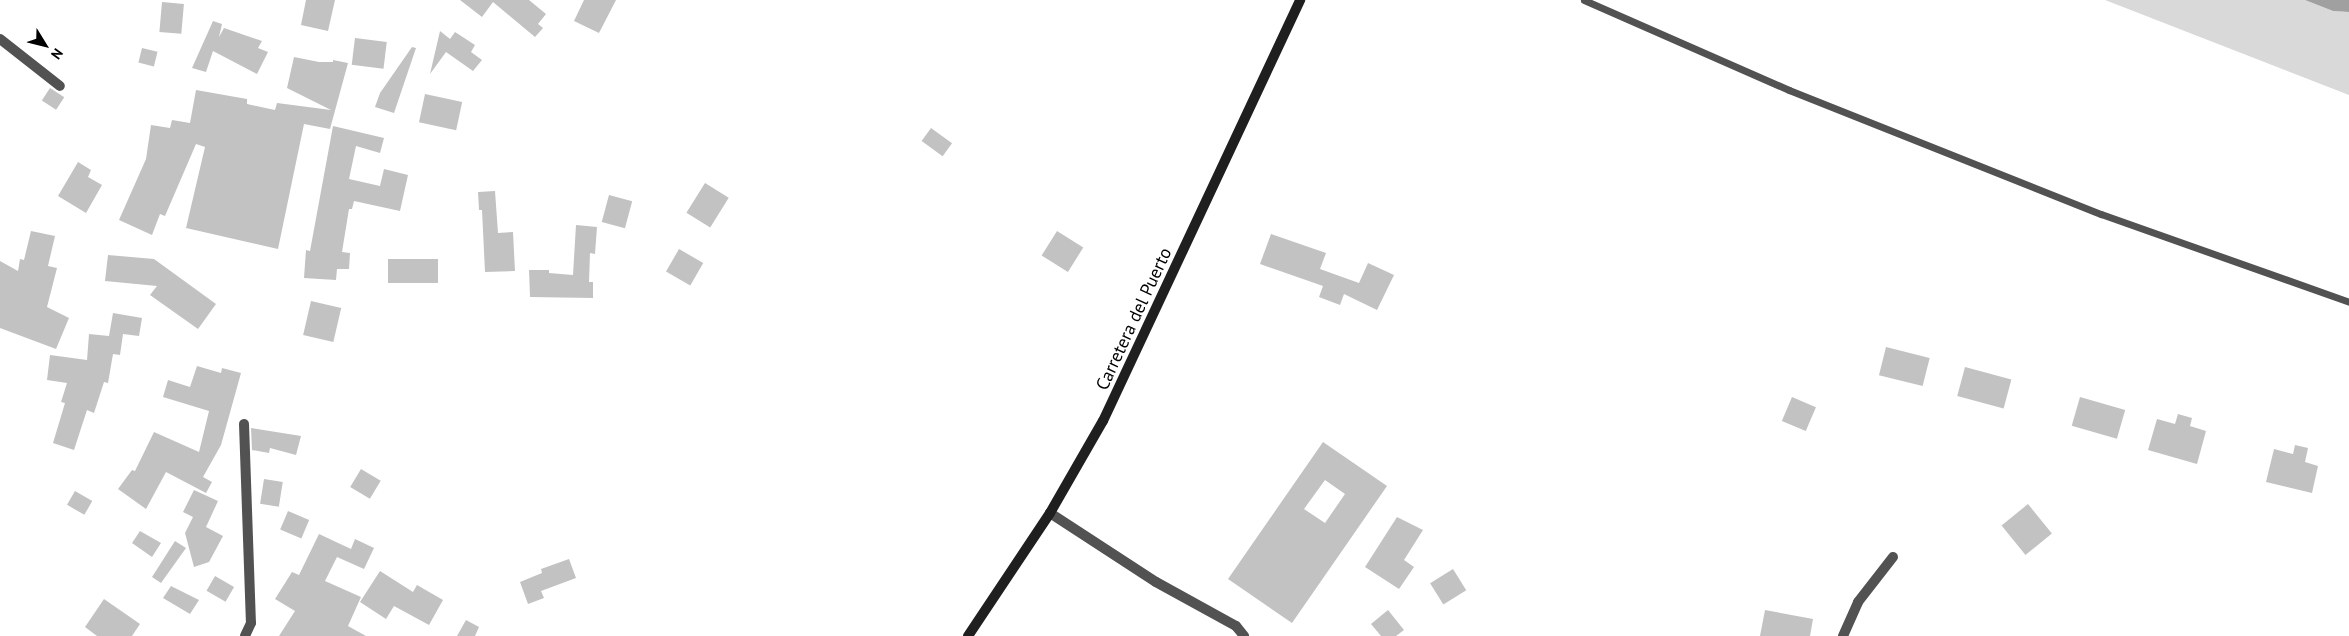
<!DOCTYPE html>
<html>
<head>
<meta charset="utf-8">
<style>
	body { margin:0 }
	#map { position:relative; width:2349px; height:636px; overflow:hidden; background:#fff; font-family:"PT Sans",sans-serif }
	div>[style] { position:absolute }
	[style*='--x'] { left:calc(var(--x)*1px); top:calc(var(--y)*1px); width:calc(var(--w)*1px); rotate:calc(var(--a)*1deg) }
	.green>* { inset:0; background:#d9d9d9 }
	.water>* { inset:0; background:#a0a0a0 }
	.building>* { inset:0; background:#c2c2c2; transform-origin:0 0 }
	.lane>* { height:7px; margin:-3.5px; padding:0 3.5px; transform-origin:3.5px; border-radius:3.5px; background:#525252 }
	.street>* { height:10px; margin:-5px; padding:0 5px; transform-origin:5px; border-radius:5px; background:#525252 }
	.secondary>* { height:10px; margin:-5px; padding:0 5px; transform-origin:5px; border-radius:5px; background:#1f1f1f }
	span { translate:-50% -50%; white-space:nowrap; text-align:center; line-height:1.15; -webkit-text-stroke:5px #fff; paint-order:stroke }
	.street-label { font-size:18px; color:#000 }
	.north { position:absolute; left:20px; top:20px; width:50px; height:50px; -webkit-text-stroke:4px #fff; paint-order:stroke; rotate:126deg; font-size:14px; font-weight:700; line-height:20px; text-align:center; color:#000 }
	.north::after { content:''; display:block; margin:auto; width:18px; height:22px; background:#000; clip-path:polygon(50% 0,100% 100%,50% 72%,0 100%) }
</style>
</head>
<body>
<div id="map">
	<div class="green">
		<i style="clip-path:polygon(2105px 0,2305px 0,2333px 11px,2349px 12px,2349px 95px)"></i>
	</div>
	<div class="water">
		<i style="clip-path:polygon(2305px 0,2349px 0,2349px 12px,2333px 11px)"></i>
	</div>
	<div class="building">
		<i style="clip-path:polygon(306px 0,335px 0,328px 31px,301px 25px)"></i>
		<i style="clip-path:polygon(460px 0,529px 0,546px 14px,538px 24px,543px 28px,535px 37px,493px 2px,482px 17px)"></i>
		<i style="clip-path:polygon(584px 0,616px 0,599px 33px,574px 21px)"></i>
		<i style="left:162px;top:2px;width:22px;height:30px;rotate:5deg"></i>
		<i style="clip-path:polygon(213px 21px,222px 24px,219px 37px,224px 28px,262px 41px,258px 48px,268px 52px,257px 74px,213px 51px,206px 72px,192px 68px)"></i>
		<i style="clip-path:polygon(440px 31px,450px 39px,455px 32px,475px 45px,471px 52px,482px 60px,473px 71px,446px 52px,430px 74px)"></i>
		<i style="left:355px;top:38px;width:32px;height:27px;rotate:7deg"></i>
		<i style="clip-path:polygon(412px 47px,416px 48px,394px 113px,375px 107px,380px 93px)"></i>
		<i style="left:142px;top:48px;width:16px;height:15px;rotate:14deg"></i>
		<i style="clip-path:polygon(294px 57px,319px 62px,333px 62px,333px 60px,348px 63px,330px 129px,304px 124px,278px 249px,186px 228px,205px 147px,196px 144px,165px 216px,160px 214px,152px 235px,119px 220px,146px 159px,151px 125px,170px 128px,172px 120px,190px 123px,196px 90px,247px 99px,247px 104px,275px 110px,277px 103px,331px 110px,287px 88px)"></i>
		<i style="left:50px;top:88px;width:17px;height:15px;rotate:33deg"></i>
		<i style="left:425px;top:94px;width:38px;height:29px;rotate:12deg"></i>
		<i style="clip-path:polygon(333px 126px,384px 138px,380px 153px,356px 146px,349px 179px,380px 186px,384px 169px,408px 175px,400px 211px,354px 201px,352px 209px,349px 209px,342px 252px,350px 253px,349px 269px,337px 269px,336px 280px,304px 278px,306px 250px,310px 251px)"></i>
		<i style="left:931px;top:128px;width:26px;height:16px;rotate:36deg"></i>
		<i style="clip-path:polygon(78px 162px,91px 170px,88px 177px,102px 185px,86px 213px,58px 196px)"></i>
		<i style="left:705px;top:183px;width:28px;height:35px;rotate:32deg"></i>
		<i style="clip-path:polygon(495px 191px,498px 233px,513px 232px,515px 271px,485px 272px,482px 210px,479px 210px,478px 192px)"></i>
		<i style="left:609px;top:195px;width:24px;height:28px;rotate:15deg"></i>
		<i style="clip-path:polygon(576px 225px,597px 227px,595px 254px,590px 253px,589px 282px,593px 282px,593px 298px,530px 297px,529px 270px,549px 270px,549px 273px,573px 275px)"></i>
		<i style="clip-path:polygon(31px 231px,55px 236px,48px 266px,57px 268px,47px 307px,69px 318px,56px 349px,0 328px,0 261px,18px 271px,20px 259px,24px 260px)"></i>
		<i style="left:1057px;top:231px;width:31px;height:29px;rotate:32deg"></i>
		<i style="clip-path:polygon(1271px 234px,1326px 253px,1320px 269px,1359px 283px,1368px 263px,1394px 275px,1377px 310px,1344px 294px,1340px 305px,1319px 297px,1323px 286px,1260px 264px)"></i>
		<i style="left:679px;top:249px;width:28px;height:26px;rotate:30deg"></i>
		<i style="clip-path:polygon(108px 255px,154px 259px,216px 304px,198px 329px,150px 295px,157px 286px,105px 281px)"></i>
		<i style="left:388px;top:259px;width:50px;height:24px"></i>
		<i style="left:311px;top:301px;width:31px;height:35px;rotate:13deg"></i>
		<i style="clip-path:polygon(113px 313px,142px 318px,139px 336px,123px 334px,120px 355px,113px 354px,108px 383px,104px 382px,94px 413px,87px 410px,74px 450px,53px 443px,65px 403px,61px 402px,67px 383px,47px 380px,50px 355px,87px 360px,89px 334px,109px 336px)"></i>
		<i style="left:1886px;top:347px;width:45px;height:29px;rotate:14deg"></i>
		<i style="clip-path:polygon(197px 366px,221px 373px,222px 368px,241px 373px,221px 445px,203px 477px,212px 482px,206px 493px,166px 472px,146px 509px,118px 489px,132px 470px,135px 471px,154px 432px,199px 452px,209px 411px,163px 397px,168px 380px,190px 387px)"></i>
		<i style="left:1965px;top:367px;width:48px;height:30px;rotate:15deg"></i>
		<i style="left:1792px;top:397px;width:26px;height:26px;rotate:23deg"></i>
		<i style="left:2080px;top:397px;width:47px;height:30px;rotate:16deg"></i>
		<i style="clip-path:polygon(2178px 414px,2192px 418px,2190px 426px,2206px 431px,2197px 464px,2148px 450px,2157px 419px,2175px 424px)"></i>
		<i style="clip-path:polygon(251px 428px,301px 436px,296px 455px,270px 448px,269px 453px,252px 450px)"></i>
		<i style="clip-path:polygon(evenodd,1323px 442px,1387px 486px,1292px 623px,1228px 579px,1323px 442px,1325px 480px,1345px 494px,1325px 523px,1304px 509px,1325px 480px)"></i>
		<i style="clip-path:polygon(2295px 445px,2308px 448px,2305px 462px,2318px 466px,2312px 493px,2266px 482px,2274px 449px,2293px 454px)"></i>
		<i style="left:361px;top:469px;width:23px;height:21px;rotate:31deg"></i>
		<i style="left:264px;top:479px;width:19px;height:25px;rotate:9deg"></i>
		<i style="clip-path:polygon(194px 490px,218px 501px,206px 527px,223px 536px,209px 562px,194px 567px,185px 533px,193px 517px,183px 512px)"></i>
		<i style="left:75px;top:491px;width:20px;height:16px;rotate:30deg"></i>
		<i style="left:2028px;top:504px;width:38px;height:34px;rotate:51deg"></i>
		<i style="left:288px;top:511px;width:23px;height:20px;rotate:23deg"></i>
		<i style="clip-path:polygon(1397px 517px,1423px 530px,1404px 560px,1414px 567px,1399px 589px,1365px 567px)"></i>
		<i style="clip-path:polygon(140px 531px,161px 543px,152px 557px,132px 543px)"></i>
		<i style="clip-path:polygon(319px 534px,351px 549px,355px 539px,374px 548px,364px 569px,337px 557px,325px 581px,361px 597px,348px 626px,366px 636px,279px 636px,295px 611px,275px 599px,292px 572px,299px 575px)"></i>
		<i style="clip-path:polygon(175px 541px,186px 548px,161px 583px,152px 577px)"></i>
		<i style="clip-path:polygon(569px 559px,576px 578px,541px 591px,544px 598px,528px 604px,520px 582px,542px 573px,541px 569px)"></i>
		<i style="left:1453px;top:569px;width:25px;height:27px;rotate:58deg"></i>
		<i style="clip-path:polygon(380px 571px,413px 592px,417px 585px,443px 600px,429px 625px,394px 606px,386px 619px,360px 602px)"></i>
		<i style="left:215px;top:576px;width:22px;height:17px;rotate:30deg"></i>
		<i style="clip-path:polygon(171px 586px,199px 600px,190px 614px,163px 598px)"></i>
		<i style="clip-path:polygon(104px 599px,140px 624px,132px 636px,97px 636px,85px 627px)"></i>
		<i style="clip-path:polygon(1388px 610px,1404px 630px,1396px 636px,1381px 636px,1371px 624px)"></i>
		<i style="clip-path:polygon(1765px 610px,1813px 619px,1810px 636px,1760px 636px)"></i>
		<i style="clip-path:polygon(466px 620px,479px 627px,475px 636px,457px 636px)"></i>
	</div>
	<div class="lane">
		<i style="--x:1584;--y:0;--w:224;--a:23.7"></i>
		<i style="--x:1789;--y:90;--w:336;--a:21.7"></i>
		<i style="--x:2101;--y:214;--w:263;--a:19.5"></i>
	</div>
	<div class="street">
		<i style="--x:0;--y:39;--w:76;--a:38.1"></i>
		<i style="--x:244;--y:424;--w:199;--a:88"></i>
		<i style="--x:251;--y:623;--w:14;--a:115"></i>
		<i style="--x:1050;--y:513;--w:126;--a:33.1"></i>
		<i style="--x:1156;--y:582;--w:91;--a:28.8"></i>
		<i style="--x:1236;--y:626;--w:13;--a:51"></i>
		<i style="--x:1843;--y:636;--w:37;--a:-66"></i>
		<i style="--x:1858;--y:602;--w:57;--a:-52.1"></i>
	</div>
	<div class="secondary">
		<i style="--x:968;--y:636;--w:148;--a:-56.3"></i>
		<i style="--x:1050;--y:513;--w:106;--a:-60.1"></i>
		<i style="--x:1103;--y:421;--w:465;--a:-64.9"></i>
	</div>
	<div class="street-label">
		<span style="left:1134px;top:319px;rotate:-65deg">Carretera del Puerto</span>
	</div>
	<div class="north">N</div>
</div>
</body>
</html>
